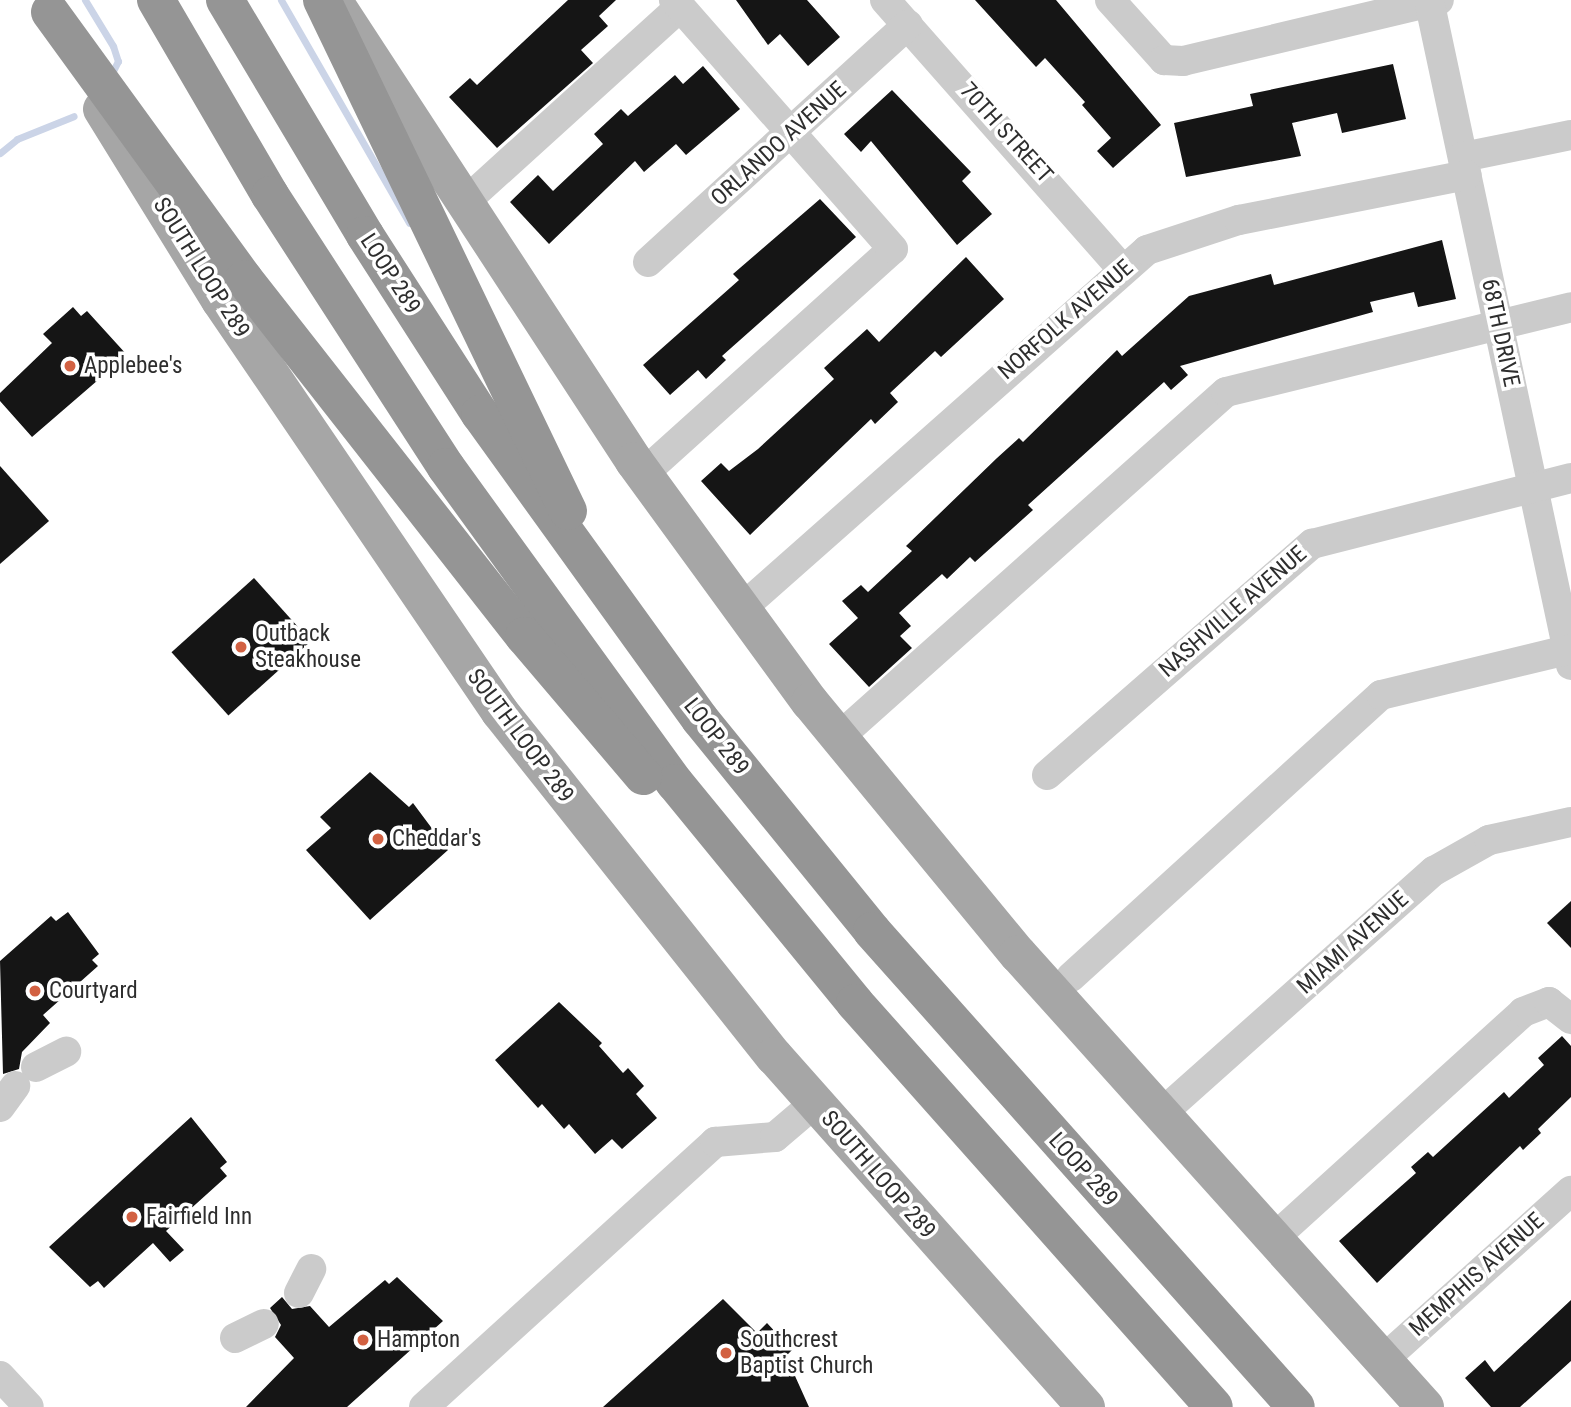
<!DOCTYPE html>
<html>
<head>
<meta charset="utf-8">
<style>
	body { margin:0 }
	#map { position:relative; width:1571px; height:1407px; overflow:hidden; background:#fff; font-family:"Roboto Condensed",sans-serif }
	div>[style] { position:absolute }
	[style*='--x'] { left:calc(var(--x)*1px); top:calc(var(--y)*1px); width:calc(var(--w)*1px); rotate:calc(var(--a)*1deg) }
	.stream>* { height:7px; margin:-3.5px; padding:0 3.5px; transform-origin:3.5px; border-radius:3.5px; background:#cbd4e7 }
	.building>* { inset:0; background:#151515; transform-origin:0 0 }
	.minor>* { height:30px; margin:-15px; padding:0 15px; transform-origin:15px; border-radius:15px; background:#cbcbcb }
	.major>* { height:38px; margin:-19px; padding:0 19px; transform-origin:19px; border-radius:19px; background:#a6a6a6 }
	.highway>* { height:38px; margin:-19px; padding:0 19px; transform-origin:19px; border-radius:19px; background:#959595 }
	.dots>* { width:19px; height:19px; translate:-50% -50%; box-sizing:border-box; border:4px solid #fff; border-radius:50% }
	span { translate:-50% -50%; white-space:nowrap; text-align:center; line-height:1.15; -webkit-text-stroke:7px #fff; paint-order:stroke }
	.street-label { font-size:23px; color:#2e2e2e }
	.poi-label { font-size:23px; color:#2e2e2e }
	.left { translate:0 -50%; text-align:left }
</style>
</head>
<body>
<div id="map">
	<div class="stream">
		<i style="--x:85;--y:0;--w:54;--a:58.7"></i>
		<i style="--x:113;--y:46;--w:16;--a:72"></i>
		<i style="--x:118;--y:61;--w:11;--a:117"></i>
		<i style="--x:281;--y:0;--w:257;--a:60.1"></i>
		<i style="--x:0;--y:153;--w:22;--a:-39"></i>
		<i style="--x:17;--y:139;--w:61;--a:-22"></i>
	</div>
	<div class="building">
		<i style="clip-path:polygon(568px 0,616px 0,599px 16px,608px 26px,581px 50px,593px 63px,497px 148px,449px 97px,470px 78px,477px 85px)"></i>
		<i style="clip-path:polygon(736px 0,807px 0,840px 37px,808px 66px,780px 34px,768px 45px)"></i>
		<i style="clip-path:polygon(975px 0,1056px 0,1161px 125px,1113px 168px,1097px 151px,1111px 138px,1082px 105px,1085px 102px,1045px 58px,1036px 67px)"></i>
		<i style="clip-path:polygon(1393px 64px,1406px 119px,1342px 133px,1337px 113px,1292px 123px,1301px 156px,1186px 177px,1174px 123px,1253px 106px,1250px 94px)"></i>
		<i style="clip-path:polygon(703px 66px,740px 109px,686px 155px,676px 144px,644px 172px,635px 161px,549px 244px,510px 202px,538px 175px,553px 191px,603px 144px,594px 134px,621px 109px,628px 116px,675px 75px,683px 84px)"></i>
		<i style="clip-path:polygon(892px 90px,971px 172px,962px 181px,992px 214px,957px 245px,871px 141px,861px 152px,844px 134px)"></i>
		<i style="clip-path:polygon(820px 199px,856px 237px,722px 356px,726px 360px,706px 379px,698px 370px,670px 395px,643px 365px,739px 280px,733px 274px)"></i>
		<i style="clip-path:polygon(1442px 240px,1456px 299px,1418px 307px,1414px 292px,1370px 302px,1373px 312px,1180px 366px,1188px 375px,1171px 390px,1164px 382px,1028px 505px,1033px 510px,975px 562px,970px 557px,947px 579px,942px 574px,899px 613px,911px 626px,900px 636px,912px 648px,869px 687px,829px 644px,858px 618px,842px 601px,861px 585px,868px 592px,912px 551px,906px 546px,997px 458px,1019px 438px,1023px 442px,1117px 350px,1122px 356px,1189px 296px,1271px 274px,1274px 285px)"></i>
		<i style="clip-path:polygon(966px 257px,1004px 299px,941px 357px,935px 351px,890px 393px,898px 402px,875px 424px,871px 419px,750px 535px,701px 481px,721px 463px,729px 471px,758px 449px,834px 379px,824px 368px,867px 329px,879px 342px)"></i>
		<i style="clip-path:polygon(73px 307px,81px 316px,87px 311px,127px 355px,32px 437px,0 401px,0 393px,52px 343px,43px 334px)"></i>
		<i style="clip-path:polygon(0 466px,49px 521px,0 564px)"></i>
		<i style="left:254px;top:578px;width:85px;height:111px;rotate:48deg"></i>
		<i style="clip-path:polygon(370px 772px,409px 807px,413px 803px,448px 850px,370px 920px,306px 850px,331px 828px,320px 817px)"></i>
		<i style="clip-path:polygon(1571px 901px,1571px 948px,1547px 923px)"></i>
		<i style="clip-path:polygon(68px 912px,99px 954px,92px 960px,98px 966px,43px 1015px,50px 1023px,22px 1052px,19px 1069px,3px 1074px,0 961px,51px 916px,56px 921px)"></i>
		<i style="clip-path:polygon(559px 1002px,602px 1043px,599px 1046px,623px 1073px,628px 1068px,644px 1086px,636px 1094px,657px 1118px,622px 1149px,612px 1139px,595px 1154px,569px 1124px,564px 1129px,542px 1104px,538px 1108px,495px 1060px)"></i>
		<i style="clip-path:polygon(1562px 1036px,1571px 1046px,1571px 1097px,1538px 1129px,1541px 1133px,1523px 1150px,1520px 1146px,1377px 1283px,1339px 1241px,1416px 1173px,1411px 1167px,1428px 1152px,1433px 1157px,1504px 1092px,1509px 1098px,1544px 1065px,1538px 1058px)"></i>
		<i style="clip-path:polygon(191px 1117px,227px 1162px,220px 1168px,227px 1176px,166px 1231px,184px 1250px,170px 1262px,153px 1243px,104px 1288px,98px 1281px,90px 1287px,49px 1247px)"></i>
		<i style="clip-path:polygon(397px 1277px,443px 1321px,347px 1407px,246px 1407px,294px 1358px,275px 1337px,281px 1325px,270px 1308px,282px 1297px,292px 1309px,310px 1306px,329px 1327px,385px 1280px,389px 1284px)"></i>
		<i style="clip-path:polygon(723px 1299px,757px 1333px,767px 1323px,792px 1350px,786px 1356px,809px 1407px,603px 1407px)"></i>
		<i style="clip-path:polygon(1571px 1300px,1571px 1361px,1520px 1407px,1491px 1407px,1465px 1378px,1485px 1360px,1494px 1372px)"></i>
	</div>
	<div class="minor">
		<i style="--x:885;--y:0;--w:359;--a:48.6"></i>
		<i style="--x:1110;--y:0;--w:81;--a:48"></i>
		<i style="--x:1164;--y:60;--w:19;--a:3"></i>
		<i style="--x:1183;--y:61;--w:263;--a:-13.4"></i>
		<i style="--x:1429;--y:0;--w:680;--a:77.95"></i>
		<i style="--x:1463;--y:157;--w:110;--a:-11.5"></i>
		<i style="--x:466;--y:201;--w:289;--a:-42.2"></i>
		<i style="--x:648;--y:262;--w:352;--a:-42.4"></i>
		<i style="--x:643;--y:474;--w:336;--a:-42"></i>
		<i style="--x:893;--y:249;--w:332;--a:-131.3"></i>
		<i style="--x:740;--y:610;--w:543;--a:-41.49"></i>
		<i style="--x:1147;--y:250;--w:97;--a:-18.1"></i>
		<i style="--x:1239;--y:220;--w:232;--a:-11.2"></i>
		<i style="--x:839;--y:737;--w:518;--a:-41.72"></i>
		<i style="--x:1226;--y:392;--w:355;--a:-13.8"></i>
		<i style="--x:1047;--y:775;--w:352;--a:-41.1"></i>
		<i style="--x:1312;--y:544;--w:267;--a:-14.3"></i>
		<i style="--x:1071;--y:977;--w:419;--a:-42.3"></i>
		<i style="--x:1381;--y:695;--w:195;--a:-13.6"></i>
		<i style="--x:36;--y:1067;--w:34;--a:-27"></i>
		<i style="--x:0;--y:1107;--w:26;--a:-54"></i>
		<i style="--x:1162;--y:1113;--w:364;--a:-41.7"></i>
		<i style="--x:1434;--y:871;--w:63;--a:-29.4"></i>
		<i style="--x:1489;--y:840;--w:84;--a:-12.4"></i>
		<i style="--x:1274;--y:1238;--w:336;--a:-42.2"></i>
		<i style="--x:1523;--y:1012;--w:28;--a:-21"></i>
		<i style="--x:1549;--y:1002;--w:28;--a:38"></i>
		<i style="--x:299;--y:1293;--w:27;--a:-63"></i>
		<i style="--x:235;--y:1338;--w:32;--a:-26"></i>
		<i style="--x:1383;--y:1360;--w:253;--a:-42"></i>
		<i style="--x:0;--y:1376;--w:42;--a:46.9"></i>
		<i style="--x:424;--y:1407;--w:394;--a:-42.3"></i>
		<i style="--x:715;--y:1142;--w:60;--a:-4.8"></i>
		<i style="--x:775;--y:1137;--w:52;--a:-40.4"></i>
	</div>
	<div class="major">
		<i style="--x:340;--y:11;--w:538;--a:56.84"></i>
		<i style="--x:634;--y:461;--w:298;--a:53.9"></i>
		<i style="--x:810;--y:702;--w:327;--a:50.5"></i>
		<i style="--x:1018;--y:954;--w:609;--a:48.06"></i>
		<i style="--x:102;--y:109;--w:225;--a:58.3"></i>
		<i style="--x:220;--y:300;--w:498;--a:55.8"></i>
		<i style="--x:500;--y:712;--w:440;--a:51.5"></i>
		<i style="--x:774;--y:1056;--w:470;--a:48.4"></i>
	</div>
	<div class="highway">
		<i style="--x:156;--y:0;--w:226;--a:59.7"></i>
		<i style="--x:270;--y:195;--w:324;--a:57.1"></i>
		<i style="--x:446;--y:467;--w:390;--a:54.1"></i>
		<i style="--x:675;--y:783;--w:284;--a:50.7"></i>
		<i style="--x:855;--y:1003;--w:540;--a:48.38"></i>
		<i style="--x:225;--y:0;--w:274;--a:59.2"></i>
		<i style="--x:365;--y:235;--w:213;--a:57.3"></i>
		<i style="--x:480;--y:414;--w:376;--a:54.2"></i>
		<i style="--x:700;--y:719;--w:273;--a:50.9"></i>
		<i style="--x:872;--y:931;--w:637;--a:48.31"></i>
		<i style="--x:322;--y:0;--w:567;--a:64.29"></i>
		<i style="--x:50;--y:12;--w:330;--a:54"></i>
		<i style="--x:244;--y:279;--w:454;--a:51.9"></i>
		<i style="--x:524;--y:636;--w:184;--a:49.6"></i>
	</div>
	<div class="dots">
		<i style="left:70px;top:366px;background:#d26142"></i>
		<i style="left:241px;top:647px;background:#d26142"></i>
		<i style="left:378px;top:839px;background:#d26142"></i>
		<i style="left:35px;top:991px;background:#d26142"></i>
		<i style="left:132px;top:1217px;background:#d26142"></i>
		<i style="left:363px;top:1340px;background:#d26142"></i>
		<i style="left:726px;top:1353px;background:#d26142"></i>
	</div>
	<div class="street-label">
		<span style="left:1006px;top:133px;rotate:48deg">70TH STREET</span>
		<span style="left:779px;top:144px;rotate:-42deg">ORLANDO AVENUE</span>
		<span style="left:201px;top:268px;rotate:58deg">SOUTH LOOP 289</span>
		<span style="left:390px;top:274px;rotate:57deg">LOOP 289</span>
		<span style="left:1066px;top:320px;rotate:-41deg">NORFOLK AVENUE</span>
		<span style="left:1500px;top:333px;rotate:78deg">68TH DRIVE</span>
		<span style="left:1233px;top:612px;rotate:-41deg">NASHVILLE AVENUE</span>
		<span style="left:520px;top:736px;rotate:53deg">SOUTH LOOP 289</span>
		<span style="left:716px;top:737px;rotate:52deg">LOOP 289</span>
		<span style="left:1353px;top:943px;rotate:-42deg">MIAMI AVENUE</span>
		<span style="left:1083px;top:1170px;rotate:48deg">LOOP 289</span>
		<span style="left:878px;top:1175px;rotate:49deg">SOUTH LOOP 289</span>
		<span style="left:1477px;top:1275px;rotate:-42deg">MEMPHIS AVENUE</span>
	</div>
	<div class="poi-label">
		<span class="left" style="left:84px;top:366px">Applebee's</span>
		<span class="left" style="left:255px;top:647px">Outback<br>Steakhouse</span>
		<span class="left" style="left:392px;top:839px">Cheddar's</span>
		<span class="left" style="left:49px;top:991px">Courtyard</span>
		<span class="left" style="left:146px;top:1217px">Fairfield Inn</span>
		<span class="left" style="left:377px;top:1340px">Hampton</span>
		<span class="left" style="left:740px;top:1353px">Southcrest<br>Baptist Church</span>
	</div>
</div>
</body>
</html>
